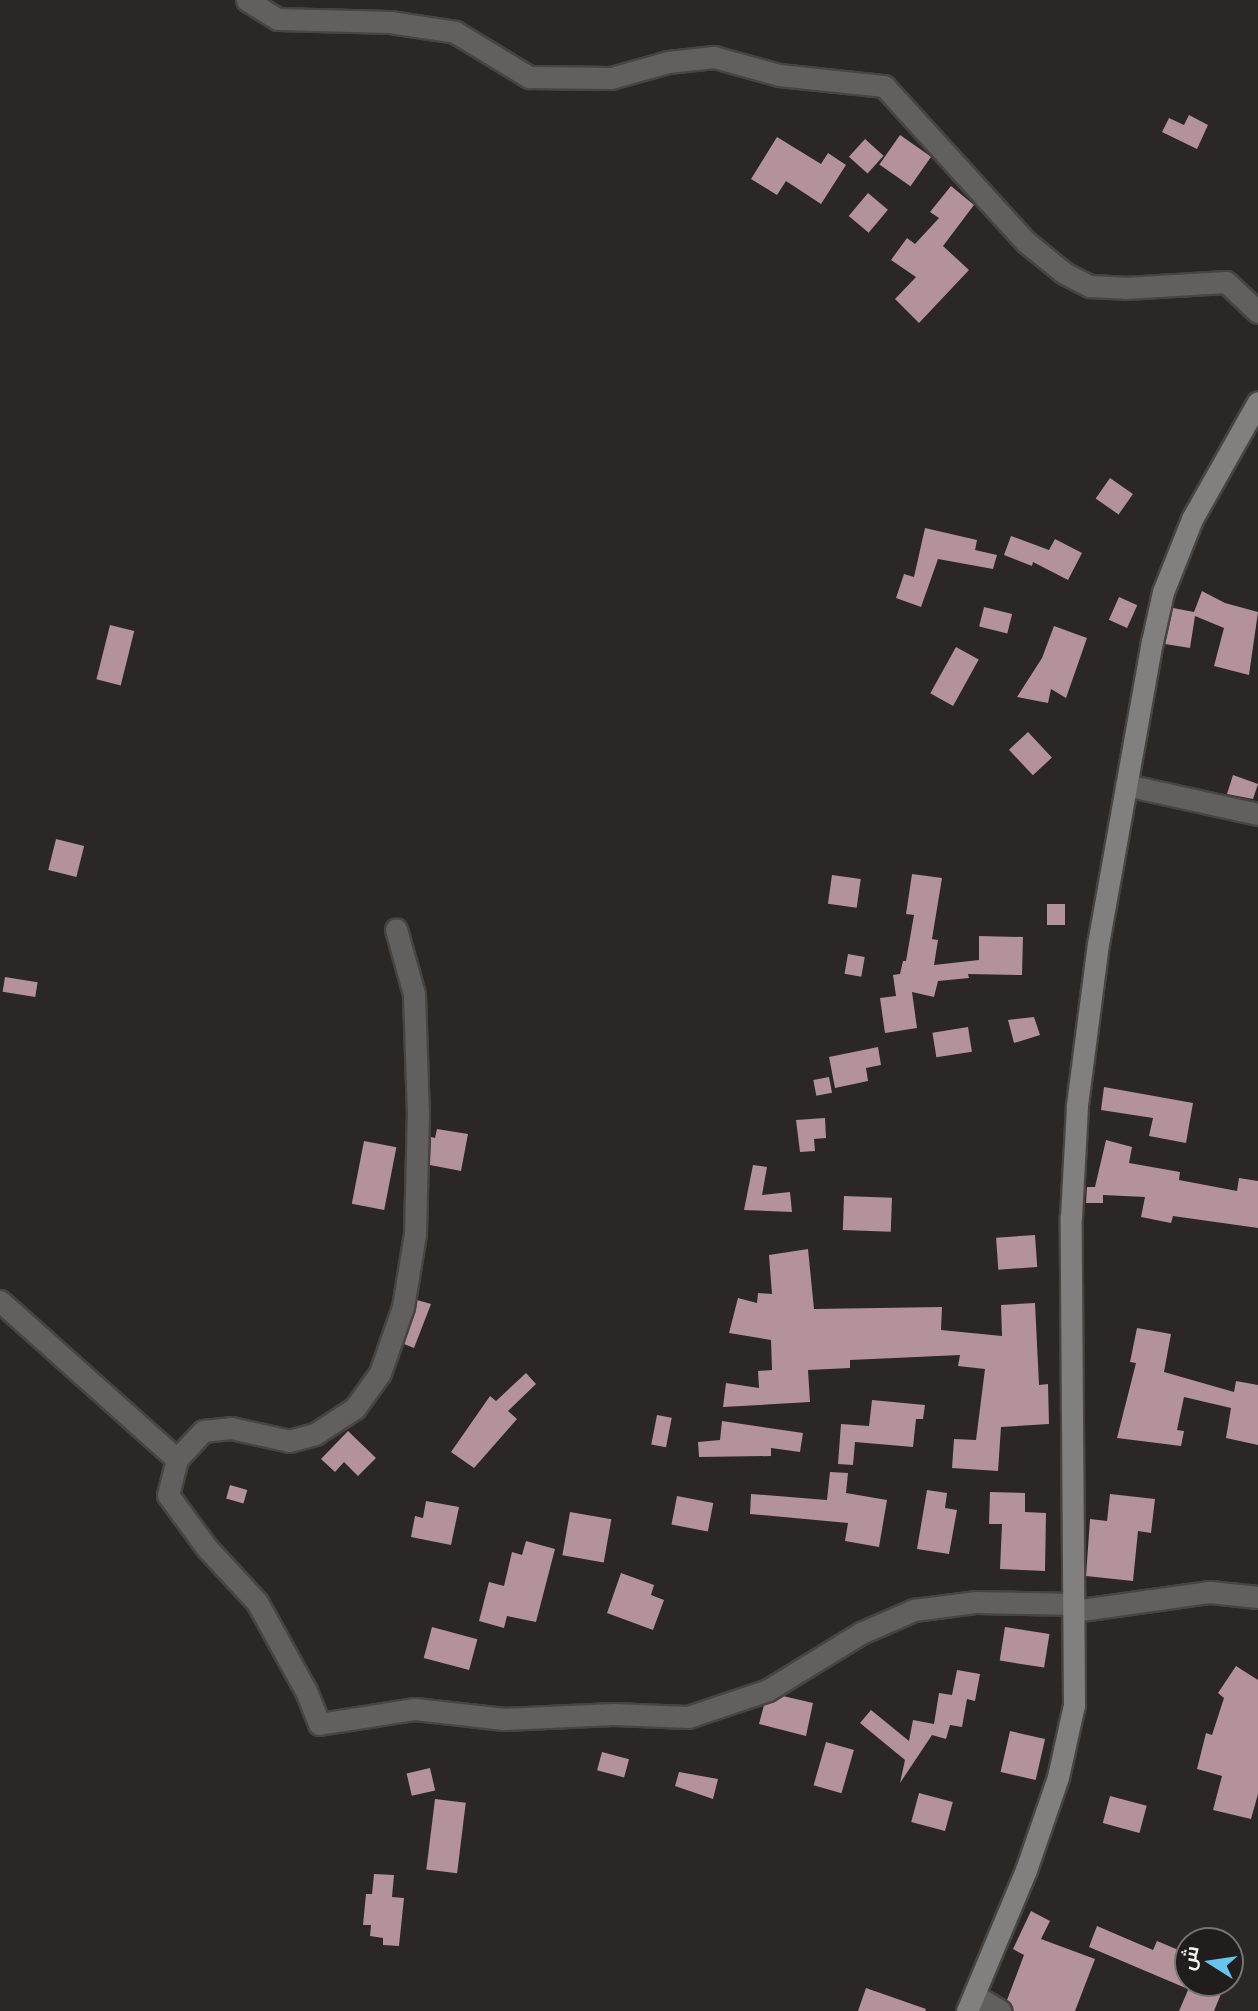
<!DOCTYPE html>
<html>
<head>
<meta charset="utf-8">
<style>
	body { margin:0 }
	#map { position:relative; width:1258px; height:2011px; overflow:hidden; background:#2a2725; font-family:"Space Grotesk",Cairo,sans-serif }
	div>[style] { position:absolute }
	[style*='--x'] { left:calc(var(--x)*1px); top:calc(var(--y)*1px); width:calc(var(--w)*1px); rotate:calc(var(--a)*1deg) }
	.building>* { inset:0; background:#b39299; transform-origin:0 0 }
	.roads { filter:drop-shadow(2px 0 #474442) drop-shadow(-2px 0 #474442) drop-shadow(0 2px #474442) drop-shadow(0 -2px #474442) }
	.street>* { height:21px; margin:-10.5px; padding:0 10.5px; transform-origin:10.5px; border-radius:10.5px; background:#62605f }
	.secondary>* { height:21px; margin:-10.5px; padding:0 10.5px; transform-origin:10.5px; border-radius:10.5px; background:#82807e }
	span { translate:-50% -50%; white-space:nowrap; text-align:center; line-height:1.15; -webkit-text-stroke:7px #201d1c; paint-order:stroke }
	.north { position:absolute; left:1174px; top:1927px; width:70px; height:70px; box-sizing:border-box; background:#201d1c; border:2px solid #767372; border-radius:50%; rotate:282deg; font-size:19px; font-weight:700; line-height:28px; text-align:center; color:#f6f4f3 }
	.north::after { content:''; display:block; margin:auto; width:24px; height:32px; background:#66c4ef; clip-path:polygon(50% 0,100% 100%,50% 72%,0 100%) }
</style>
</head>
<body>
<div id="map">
	<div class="building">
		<i style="clip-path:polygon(1189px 115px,1208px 125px,1197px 149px,1162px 132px,1169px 118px,1184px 125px)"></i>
		<i style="left:900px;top:135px;width:38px;height:36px;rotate:35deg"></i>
		<i style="clip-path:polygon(777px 137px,821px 164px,828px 153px,846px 165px,821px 204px,786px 181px,777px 195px,751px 179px)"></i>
		<i style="left:865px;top:139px;width:25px;height:24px;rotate:42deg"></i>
		<i style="clip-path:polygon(951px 186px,974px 205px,943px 246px,969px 270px,919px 323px,895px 299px,916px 277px,891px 260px,907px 238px,915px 244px,939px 218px,930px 212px)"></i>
		<i style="left:868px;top:193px;width:26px;height:30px;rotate:40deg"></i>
		<i style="left:1110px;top:478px;width:28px;height:25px;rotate:35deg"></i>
		<i style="clip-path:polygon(925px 528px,977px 540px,975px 550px,997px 555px,993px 569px,938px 559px,921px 607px,896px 598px,904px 574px,914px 577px)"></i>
		<i style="clip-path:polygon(1011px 536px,1049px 550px,1055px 539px,1082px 553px,1068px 580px,1033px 562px,1032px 566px,1004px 555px)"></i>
		<i style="clip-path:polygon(1202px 591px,1225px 603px,1258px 612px,1249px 675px,1214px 666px,1224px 628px,1195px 616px,1190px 648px,1165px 644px,1173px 608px,1194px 612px)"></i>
		<i style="left:1119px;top:597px;width:20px;height:25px;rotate:24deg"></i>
		<i style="left:984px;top:607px;width:29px;height:20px;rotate:14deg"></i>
		<i style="left:110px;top:625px;width:25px;height:56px;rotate:14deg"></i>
		<i style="clip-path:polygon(1054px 626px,1087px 638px,1066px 698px,1051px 689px,1048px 703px,1017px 697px,1042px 658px)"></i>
		<i style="left:956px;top:647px;width:26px;height:53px;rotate:29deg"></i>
		<i style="left:1028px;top:732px;width:35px;height:26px;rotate:47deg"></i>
		<i style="clip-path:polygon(1233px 775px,1258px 784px,1253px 799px,1227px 794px)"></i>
		<i style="left:56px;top:839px;width:29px;height:32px;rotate:14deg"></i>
		<i style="clip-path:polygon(912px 874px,942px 878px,932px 939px,938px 940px,934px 965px,979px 960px,979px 936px,1023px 937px,1022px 975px,968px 974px,969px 978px,938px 981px,934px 997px,912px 992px,917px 1028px,885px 1033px,880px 998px,896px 996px,893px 975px,900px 974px,903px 961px,906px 961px,914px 915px,906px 914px)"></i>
		<i style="left:832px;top:875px;width:29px;height:29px;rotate:8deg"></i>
		<i style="left:1047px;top:904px;width:18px;height:21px"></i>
		<i style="left:848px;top:954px;width:17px;height:20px;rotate:10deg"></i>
		<i style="left:5px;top:977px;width:33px;height:15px;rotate:9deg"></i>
		<i style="clip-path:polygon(1034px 1017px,1040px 1035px,1014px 1043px,1008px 1020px)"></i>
		<i style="left:968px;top:1027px;width:25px;height:36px;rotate:81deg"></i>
		<i style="clip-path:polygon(878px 1047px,881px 1065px,866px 1068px,868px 1081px,835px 1088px,829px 1057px)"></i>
		<i style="left:829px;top:1077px;width:16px;height:16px;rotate:79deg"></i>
		<i style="clip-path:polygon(1104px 1087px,1193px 1103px,1186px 1143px,1149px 1136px,1153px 1118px,1101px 1110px)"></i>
		<i style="clip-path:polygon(825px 1118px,826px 1138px,814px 1139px,815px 1151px,800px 1152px,796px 1120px)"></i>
		<i style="clip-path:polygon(437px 1129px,468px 1134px,461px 1171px,430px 1165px,431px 1137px,435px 1138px)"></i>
		<i style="clip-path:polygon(1106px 1140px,1132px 1147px,1129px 1163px,1180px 1172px,1179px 1180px,1237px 1191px,1239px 1178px,1258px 1181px,1258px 1228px,1173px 1216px,1171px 1223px,1141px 1217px,1145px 1197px,1103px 1195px,1103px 1203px,1086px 1203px,1087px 1187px,1095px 1187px)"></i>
		<i style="left:364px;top:1141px;width:33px;height:64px;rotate:11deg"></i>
		<i style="clip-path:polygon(753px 1165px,767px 1167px,762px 1195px,790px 1192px,792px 1212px,744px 1210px)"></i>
		<i style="left:844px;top:1196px;width:48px;height:34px;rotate:2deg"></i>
		<i style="left:1035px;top:1235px;width:32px;height:39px;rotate:86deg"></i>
		<i style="clip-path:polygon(808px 1249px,814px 1309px,942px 1307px,941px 1330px,1002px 1336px,1001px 1305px,1035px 1303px,1039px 1385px,1048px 1384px,1049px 1424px,1001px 1427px,998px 1471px,952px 1468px,954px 1439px,976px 1440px,985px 1369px,958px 1366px,960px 1355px,850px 1360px,850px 1368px,808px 1370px,810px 1402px,723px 1407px,726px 1383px,759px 1388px,758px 1371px,772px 1370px,771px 1340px,729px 1333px,738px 1298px,757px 1303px,758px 1293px,772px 1294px,769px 1255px)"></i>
		<i style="clip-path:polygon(417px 1300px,431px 1304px,414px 1348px,404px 1344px)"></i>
		<i style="clip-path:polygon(1137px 1328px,1171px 1334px,1164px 1372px,1234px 1392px,1236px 1381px,1258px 1385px,1258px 1445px,1226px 1438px,1231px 1408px,1184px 1397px,1177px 1430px,1184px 1431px,1181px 1446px,1117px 1438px,1136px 1363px,1130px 1362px)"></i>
		<i style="clip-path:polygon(526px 1373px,536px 1384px,508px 1411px,517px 1419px,474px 1468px,451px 1452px,490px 1396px,496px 1401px)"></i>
		<i style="clip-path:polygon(872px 1400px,925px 1405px,923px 1419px,916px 1419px,913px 1447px,855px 1442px,853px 1465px,838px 1464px,841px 1424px,869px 1426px)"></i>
		<i style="left:657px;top:1415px;width:15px;height:30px;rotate:11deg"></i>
		<i style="clip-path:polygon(722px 1421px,803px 1433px,800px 1452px,771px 1448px,771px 1456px,699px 1457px,698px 1442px,720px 1440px)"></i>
		<i style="clip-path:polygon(348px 1431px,376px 1458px,358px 1476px,344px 1462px,335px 1472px,321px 1459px)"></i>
		<i style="clip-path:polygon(830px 1472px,848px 1473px,846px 1493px,887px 1500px,879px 1547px,845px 1541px,848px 1523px,750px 1514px,751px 1494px,827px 1500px)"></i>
		<i style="left:230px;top:1485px;width:18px;height:14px;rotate:16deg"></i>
		<i style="clip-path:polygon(927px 1490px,947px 1493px,945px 1508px,957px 1510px,949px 1554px,917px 1549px)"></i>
		<i style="clip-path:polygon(990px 1492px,1025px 1493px,1025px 1512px,1046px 1513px,1045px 1571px,1000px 1569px,1002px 1524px,989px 1524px)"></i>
		<i style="clip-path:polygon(1110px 1494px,1155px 1499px,1151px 1533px,1138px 1531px,1133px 1581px,1086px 1576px,1090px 1519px,1107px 1521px)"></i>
		<i style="left:677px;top:1496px;width:37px;height:29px;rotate:11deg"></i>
		<i style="clip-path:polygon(426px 1501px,459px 1507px,451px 1545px,411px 1537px,415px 1516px,423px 1518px)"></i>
		<i style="left:570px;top:1512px;width:42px;height:44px;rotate:10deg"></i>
		<i style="clip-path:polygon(526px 1541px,555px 1549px,536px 1622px,507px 1616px,504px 1628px,479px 1621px,489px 1582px,504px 1586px,512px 1552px,522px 1555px)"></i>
		<i style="clip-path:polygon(621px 1573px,654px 1585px,651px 1595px,664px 1600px,653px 1630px,607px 1613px)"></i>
		<i style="left:432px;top:1627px;width:47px;height:32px;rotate:15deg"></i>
		<i style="left:1005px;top:1627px;width:45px;height:34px;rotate:9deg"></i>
		<i style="clip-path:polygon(1236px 1666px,1258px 1680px,1258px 1794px,1251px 1819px,1213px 1810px,1222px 1776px,1197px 1769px,1206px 1733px,1212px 1735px,1224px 1698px,1218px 1693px)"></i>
		<i style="clip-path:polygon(957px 1670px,980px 1674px,975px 1701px,967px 1699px,962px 1727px,950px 1725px,946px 1739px,932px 1735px,900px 1783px,905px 1760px,860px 1723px,871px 1710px,909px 1741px,913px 1720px,934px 1724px,939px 1693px,952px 1695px)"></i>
		<i style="clip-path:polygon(783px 1696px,813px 1703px,806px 1736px,759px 1724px,764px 1705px)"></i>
		<i style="left:1010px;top:1731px;width:36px;height:42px;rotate:13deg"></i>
		<i style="left:826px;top:1742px;width:29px;height:45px;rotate:16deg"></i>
		<i style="left:602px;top:1752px;width:28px;height:19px;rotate:15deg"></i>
		<i style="left:430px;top:1768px;width:23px;height:24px;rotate:77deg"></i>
		<i style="clip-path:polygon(679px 1772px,718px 1779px,713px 1799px,675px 1786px)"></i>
		<i style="left:919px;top:1793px;width:35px;height:30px;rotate:15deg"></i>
		<i style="left:1110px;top:1796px;width:38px;height:28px;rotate:15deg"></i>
		<i style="left:435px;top:1799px;width:31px;height:71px;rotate:7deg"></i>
		<i style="clip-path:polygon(374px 1874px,394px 1875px,392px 1897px,404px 1898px,399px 1946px,383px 1945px,383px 1938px,370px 1936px,371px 1925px,363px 1925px,366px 1894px,372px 1894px)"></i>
		<i style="clip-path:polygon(1031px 1911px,1050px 1921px,1041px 1939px,1095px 1959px,1075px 2011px,1014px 2011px,1007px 2000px,1024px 1955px,1013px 1949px)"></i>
		<i style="clip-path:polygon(1097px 1926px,1153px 1950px,1157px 1941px,1188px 1954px,1188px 1989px,1089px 1947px)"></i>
		<i style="clip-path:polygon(1191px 1983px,1223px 1989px,1214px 2011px,1179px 2011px)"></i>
		<i style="clip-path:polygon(866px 1988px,926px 2009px,925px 2011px,858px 2011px)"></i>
	</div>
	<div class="roads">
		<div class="street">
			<i style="--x:247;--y:0;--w:36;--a:32"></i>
			<i style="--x:278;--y:19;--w:112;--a:1.5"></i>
			<i style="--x:390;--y:22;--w:66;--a:8.7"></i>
			<i style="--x:455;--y:32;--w:87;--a:31.3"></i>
			<i style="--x:529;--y:77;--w:82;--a:0.7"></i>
			<i style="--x:611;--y:78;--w:59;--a:-15.7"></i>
			<i style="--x:668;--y:62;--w:46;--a:-6.2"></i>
			<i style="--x:714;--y:57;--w:67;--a:15.5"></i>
			<i style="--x:779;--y:75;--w:106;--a:6"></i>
			<i style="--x:884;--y:86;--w:211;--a:47.7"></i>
			<i style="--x:1026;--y:242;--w:49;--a:39.2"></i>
			<i style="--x:1064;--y:273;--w:29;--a:27"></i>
			<i style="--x:1090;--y:286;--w:35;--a:3"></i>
			<i style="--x:1125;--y:288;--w:101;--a:-3.4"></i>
			<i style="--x:1226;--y:282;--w:44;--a:43.2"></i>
			<i style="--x:1126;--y:785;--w:135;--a:12.4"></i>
			<i style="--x:0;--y:1301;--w:237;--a:41.8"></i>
			<i style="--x:177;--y:1459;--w:37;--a:104"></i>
			<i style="--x:168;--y:1495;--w:66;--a:53.7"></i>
			<i style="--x:207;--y:1548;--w:74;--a:47.2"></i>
			<i style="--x:257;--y:1602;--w:102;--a:61.2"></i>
			<i style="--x:306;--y:1691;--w:35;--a:68"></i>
			<i style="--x:319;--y:1724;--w:97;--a:-8.9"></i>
			<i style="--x:415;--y:1709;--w:90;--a:6.4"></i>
			<i style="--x:504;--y:1719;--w:109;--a:-2.6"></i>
			<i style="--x:613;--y:1714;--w:75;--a:2.3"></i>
			<i style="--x:688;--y:1717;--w:84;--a:-18.6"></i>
			<i style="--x:768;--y:1690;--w:109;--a:-31.5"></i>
			<i style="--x:861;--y:1633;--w:58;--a:-23.5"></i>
			<i style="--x:914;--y:1610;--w:63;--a:-7.4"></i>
			<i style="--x:976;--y:1602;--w:98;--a:1.2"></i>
			<i style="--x:177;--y:1459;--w:38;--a:-47"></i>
			<i style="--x:203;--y:1431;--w:28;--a:-6"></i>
			<i style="--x:231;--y:1428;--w:59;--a:12.6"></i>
			<i style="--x:289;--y:1441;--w:27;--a:-15"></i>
			<i style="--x:315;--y:1434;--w:48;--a:-33"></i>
			<i style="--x:355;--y:1408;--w:43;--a:-54.5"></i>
			<i style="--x:380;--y:1373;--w:70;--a:-70.8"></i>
			<i style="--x:403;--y:1307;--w:74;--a:-80.7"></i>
			<i style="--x:415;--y:1234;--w:119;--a:-88.6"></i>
			<i style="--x:418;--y:1115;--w:121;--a:-91.9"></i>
			<i style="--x:414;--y:994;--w:67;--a:-105.5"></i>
			<i style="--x:1074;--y:1611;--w:137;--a:-8"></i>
			<i style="--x:1210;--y:1592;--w:48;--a:5.9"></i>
			<i style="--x:974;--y:1995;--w:31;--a:31"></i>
		</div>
		<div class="secondary">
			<i style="--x:967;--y:2011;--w:153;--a:-67.3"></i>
			<i style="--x:1026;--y:1870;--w:98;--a:-71"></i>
			<i style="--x:1058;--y:1777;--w:74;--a:-77.5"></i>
			<i style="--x:1074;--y:1705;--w:488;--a:-90.4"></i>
			<i style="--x:1071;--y:1217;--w:112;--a:-86.9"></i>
			<i style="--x:1077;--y:1105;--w:162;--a:-82.6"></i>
			<i style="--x:1098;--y:944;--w:307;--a:-79.9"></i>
			<i style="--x:1152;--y:642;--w:51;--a:-77.6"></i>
			<i style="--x:1163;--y:592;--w:79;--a:-68.3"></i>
			<i style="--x:1192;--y:519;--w:134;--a:-60.6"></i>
		</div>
	</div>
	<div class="north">ش</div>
</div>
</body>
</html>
